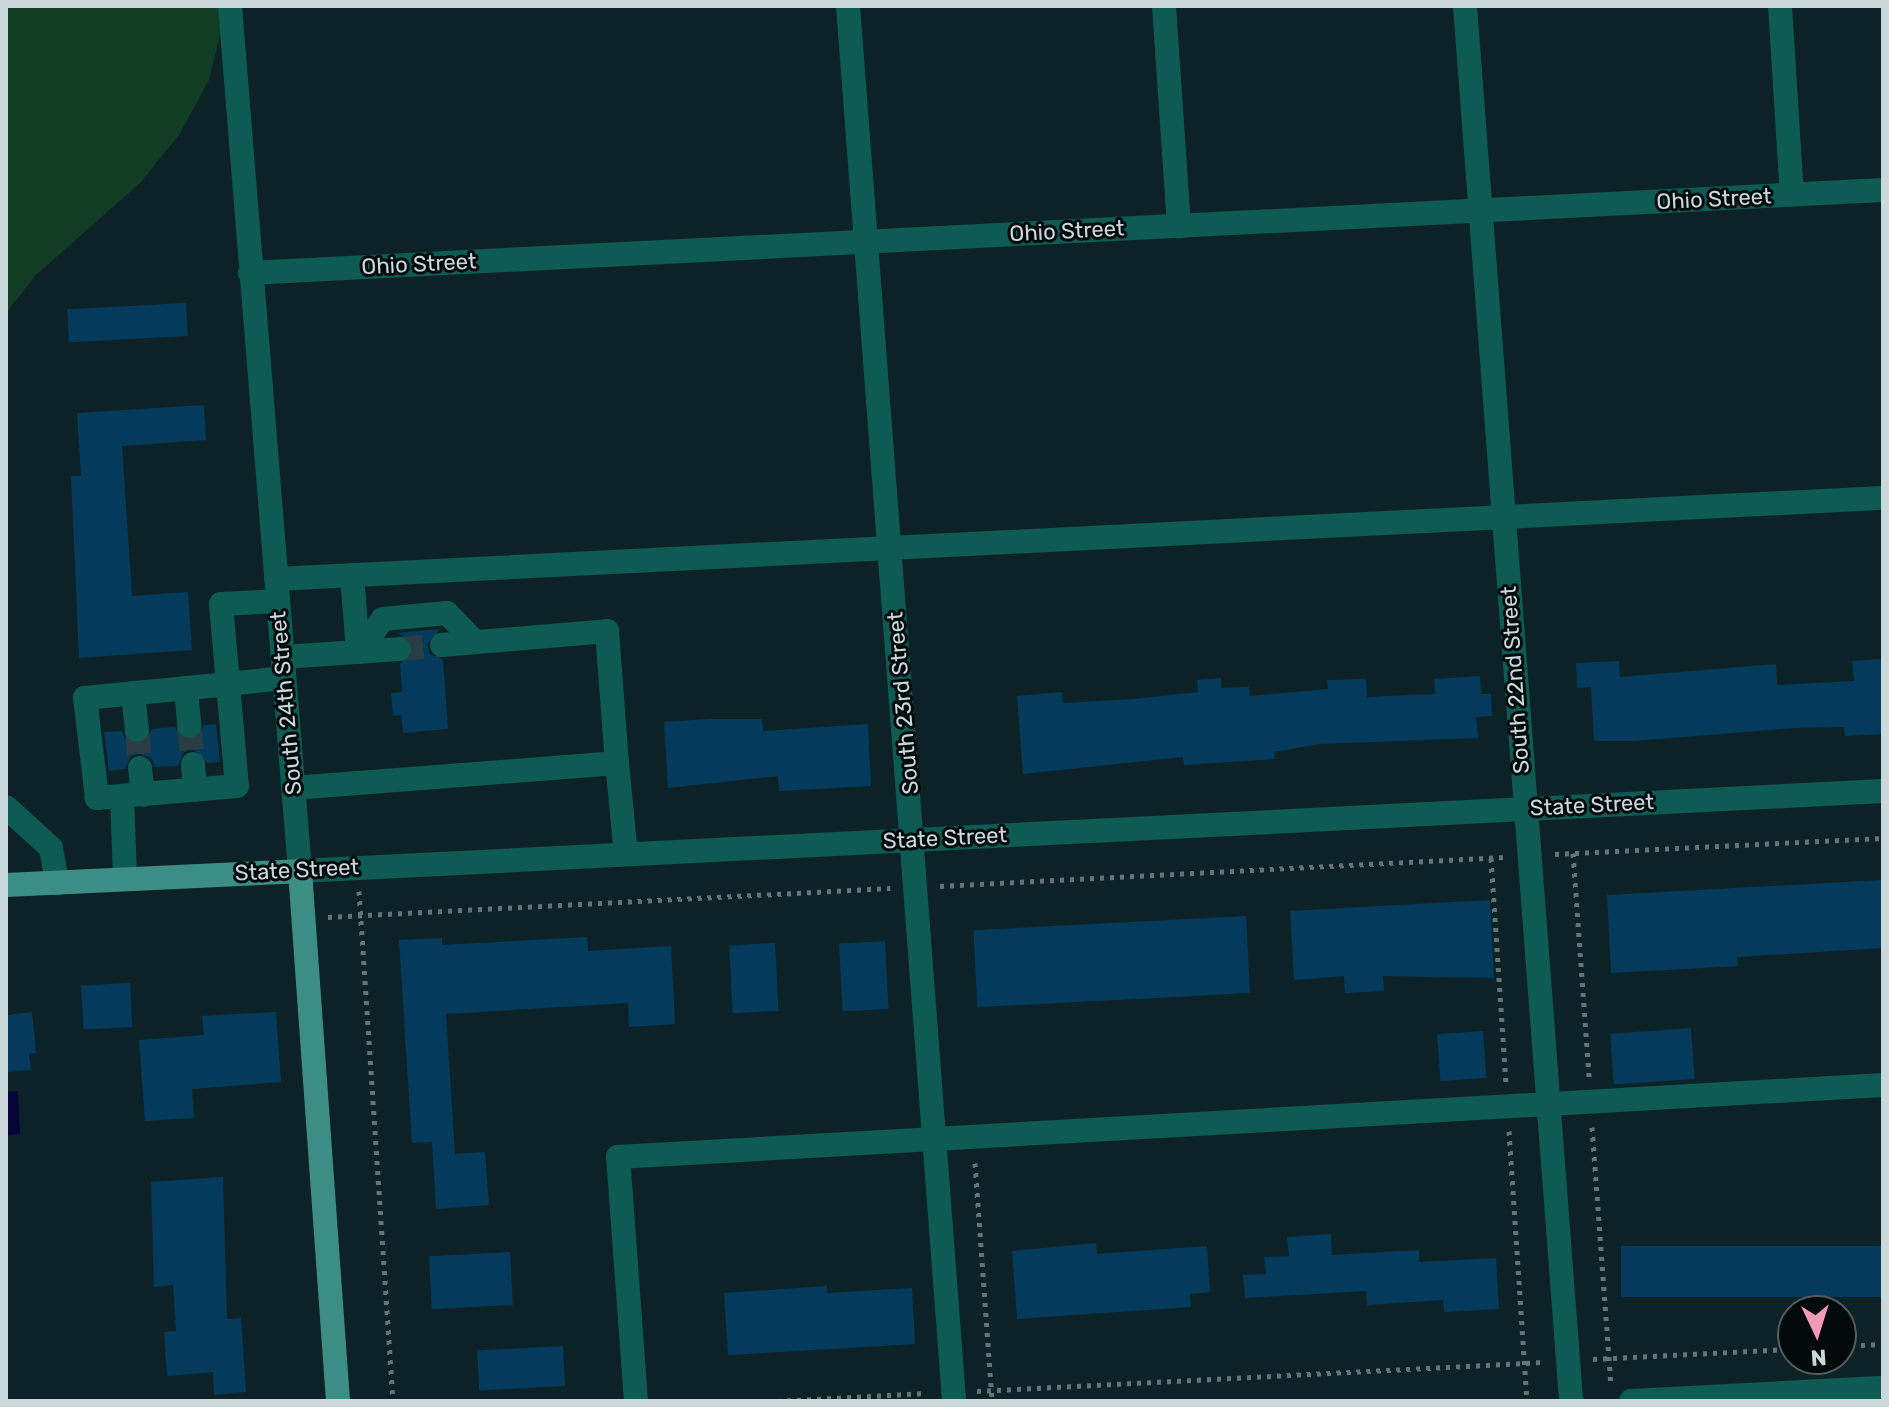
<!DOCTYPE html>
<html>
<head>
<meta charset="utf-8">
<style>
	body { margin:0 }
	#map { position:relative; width:1889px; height:1407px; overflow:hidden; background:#0d2227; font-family:Rubik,sans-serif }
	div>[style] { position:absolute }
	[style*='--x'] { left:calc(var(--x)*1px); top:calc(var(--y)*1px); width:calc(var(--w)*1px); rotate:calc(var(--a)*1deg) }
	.green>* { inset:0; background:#123d25 }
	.water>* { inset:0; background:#060439 }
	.building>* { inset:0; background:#043b5d; transform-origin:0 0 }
	.minor-tunnel>* { height:24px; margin-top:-12px; transform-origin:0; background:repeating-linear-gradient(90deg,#2a3d42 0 24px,transparent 0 36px) }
	.path>* { height:5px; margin-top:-2.5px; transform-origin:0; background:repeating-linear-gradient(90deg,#637478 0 4px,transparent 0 10px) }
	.minor>* { height:24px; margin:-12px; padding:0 12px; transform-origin:12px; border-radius:12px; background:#0d5b53 }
	.major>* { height:24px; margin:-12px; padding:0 12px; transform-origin:12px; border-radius:12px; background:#3c8e84 }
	span { translate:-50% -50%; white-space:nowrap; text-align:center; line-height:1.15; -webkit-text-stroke:6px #030a0c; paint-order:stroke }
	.street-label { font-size:22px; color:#cbd8db }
	.frame { position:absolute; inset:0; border:8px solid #cbd8db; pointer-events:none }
	.north { position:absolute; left:1777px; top:1295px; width:80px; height:80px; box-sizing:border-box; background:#030a0c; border:2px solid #535c5f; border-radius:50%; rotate:176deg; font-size:22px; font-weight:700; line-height:32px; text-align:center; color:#cbd8db }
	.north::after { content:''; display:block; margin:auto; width:28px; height:36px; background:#f09ab7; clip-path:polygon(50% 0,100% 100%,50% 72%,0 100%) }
</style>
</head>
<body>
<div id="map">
	<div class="green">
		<i style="clip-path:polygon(6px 6px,227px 6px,209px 80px,179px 135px,140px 183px,36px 275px,6px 313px)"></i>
	</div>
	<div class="water">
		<i style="clip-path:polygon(18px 1091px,20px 1134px,6px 1135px,6px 1092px)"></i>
	</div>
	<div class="building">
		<i style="left:186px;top:303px;width:33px;height:119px;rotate:87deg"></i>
		<i style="clip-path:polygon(204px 405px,206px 440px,122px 446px,132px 596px,188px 592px,192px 650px,79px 658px,71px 476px,81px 476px,77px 413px)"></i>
		<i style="clip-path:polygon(440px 629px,427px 645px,430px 654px,443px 660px,448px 729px,403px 733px,401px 715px,393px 716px,391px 693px,402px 692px,400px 664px,414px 649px,411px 640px,397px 633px)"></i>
		<i style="clip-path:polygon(1881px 659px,1883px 734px,1845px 736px,1844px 727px,1795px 728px,1633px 741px,1594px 741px,1591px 687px,1577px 688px,1576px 663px,1619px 661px,1620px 677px,1776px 664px,1777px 685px,1854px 681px,1852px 661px)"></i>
		<i style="clip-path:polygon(1480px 676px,1481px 694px,1491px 694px,1492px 716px,1476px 717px,1478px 738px,1320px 744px,1274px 752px,1275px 759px,1184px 765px,1183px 757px,1023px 774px,1017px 696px,1062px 692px,1063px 703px,1134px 699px,1198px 692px,1197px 680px,1221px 678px,1221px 688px,1249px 687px,1250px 696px,1328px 689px,1327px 680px,1366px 679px,1367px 697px,1435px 694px,1434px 679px)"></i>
		<i style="clip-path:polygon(709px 719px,762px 719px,763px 731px,868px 724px,871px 786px,779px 791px,778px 776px,668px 788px,664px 722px)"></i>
		<i style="clip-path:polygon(216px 724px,220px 762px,208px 763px,193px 749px,184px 752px,178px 766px,155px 767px,152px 759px,139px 753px,131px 756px,125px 769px,109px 771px,104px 732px,122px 731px,125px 739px,138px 745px,146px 742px,152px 729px,174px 727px,189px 741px,198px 738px,204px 725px)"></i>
		<i style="clip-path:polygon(1883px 880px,1883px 948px,1737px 957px,1738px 966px,1611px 973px,1607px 895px)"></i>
		<i style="clip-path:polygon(1490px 900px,1494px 978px,1383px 976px,1384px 991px,1345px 993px,1344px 976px,1294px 980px,1290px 911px)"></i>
		<i style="left:1246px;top:916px;width:77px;height:273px;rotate:87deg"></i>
		<i style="clip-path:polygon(587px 937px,588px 951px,671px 946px,675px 1024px,629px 1027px,628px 1003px,446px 1014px,455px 1154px,485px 1152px,489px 1205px,436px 1209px,432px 1142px,412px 1143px,399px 940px,442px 938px,442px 945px)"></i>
		<i style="left:885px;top:941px;width:68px;height:46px;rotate:87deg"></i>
		<i style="left:775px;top:943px;width:68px;height:46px;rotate:87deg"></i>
		<i style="left:130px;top:983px;width:44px;height:49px;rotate:87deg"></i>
		<i style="clip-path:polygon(32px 1012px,36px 1053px,29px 1054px,31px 1070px,6px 1072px,6px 1015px)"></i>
		<i style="clip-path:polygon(276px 1012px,281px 1082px,192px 1089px,194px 1118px,145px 1121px,139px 1040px,204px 1035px,202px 1016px)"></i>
		<i style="left:1691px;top:1028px;width:51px;height:81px;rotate:86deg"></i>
		<i style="left:1483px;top:1031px;width:47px;height:46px;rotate:86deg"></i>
		<i style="clip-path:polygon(223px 1177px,227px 1319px,241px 1318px,246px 1392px,214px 1395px,213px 1372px,167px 1376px,164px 1332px,176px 1331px,173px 1285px,154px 1287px,151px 1182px)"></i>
		<i style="clip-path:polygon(1331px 1234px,1332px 1255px,1419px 1250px,1419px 1262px,1496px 1258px,1499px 1309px,1444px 1312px,1443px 1300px,1367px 1305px,1366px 1291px,1245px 1298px,1243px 1275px,1266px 1274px,1264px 1257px,1289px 1256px,1287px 1237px)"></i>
		<i style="clip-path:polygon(1096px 1243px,1097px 1254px,1207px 1246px,1210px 1292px,1190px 1294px,1191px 1307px,1017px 1319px,1012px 1251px)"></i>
		<i style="left:1883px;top:1246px;width:51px;height:262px;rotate:90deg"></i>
		<i style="left:510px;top:1252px;width:53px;height:81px;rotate:87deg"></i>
		<i style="clip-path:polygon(827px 1286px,827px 1293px,912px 1288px,915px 1344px,728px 1355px,724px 1293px)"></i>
		<i style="left:563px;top:1346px;width:40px;height:86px;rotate:87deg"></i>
	</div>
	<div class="minor-tunnel">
		<i style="--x:399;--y:649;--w:43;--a:-5.3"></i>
		<i style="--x:189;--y:726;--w:38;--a:84"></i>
		<i style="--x:137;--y:730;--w:38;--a:85"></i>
	</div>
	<div class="path">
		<i style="--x:1573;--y:853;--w:225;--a:85.9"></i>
		<i style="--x:1555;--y:854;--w:328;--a:-2.8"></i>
		<i style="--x:1491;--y:858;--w:224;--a:86.2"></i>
		<i style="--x:940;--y:886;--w:566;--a:-2.94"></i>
		<i style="--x:359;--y:891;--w:511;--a:86.19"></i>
		<i style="--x:328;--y:917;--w:563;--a:-2.95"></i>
		<i style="--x:1592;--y:1127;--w:258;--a:85.8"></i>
		<i style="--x:1509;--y:1131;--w:271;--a:86.2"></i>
		<i style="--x:975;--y:1163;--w:239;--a:85.9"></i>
		<i style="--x:1841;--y:1346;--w:42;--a:-2.7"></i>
		<i style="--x:1593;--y:1359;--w:200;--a:-2.9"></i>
		<i style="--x:977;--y:1391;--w:567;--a:-2.93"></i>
		<i style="--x:777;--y:1401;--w:150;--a:-3.1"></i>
	</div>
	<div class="minor">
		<i style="--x:230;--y:6;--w:868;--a:85.37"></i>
		<i style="--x:300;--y:871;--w:1585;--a:-2.89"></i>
		<i style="--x:848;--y:6;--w:1399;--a:85.65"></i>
		<i style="--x:1164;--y:6;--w:221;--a:86.1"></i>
		<i style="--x:1465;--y:6;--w:1399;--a:85.65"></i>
		<i style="--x:1780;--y:6;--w:189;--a:86.4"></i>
		<i style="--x:250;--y:273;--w:1635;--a:-2.91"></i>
		<i style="--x:352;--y:575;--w:77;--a:85.5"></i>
		<i style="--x:276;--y:579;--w:1609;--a:-2.89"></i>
		<i style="--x:278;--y:601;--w:57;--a:177"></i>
		<i style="--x:221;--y:604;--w:80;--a:85"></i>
		<i style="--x:228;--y:684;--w:56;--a:-6.1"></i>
		<i style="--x:442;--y:645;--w:166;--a:-4.8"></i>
		<i style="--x:607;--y:631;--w:132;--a:85.7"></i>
		<i style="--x:358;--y:652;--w:41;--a:-52.9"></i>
		<i style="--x:383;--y:619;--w:64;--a:-5.4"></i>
		<i style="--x:447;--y:613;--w:40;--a:46"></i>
		<i style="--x:283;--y:657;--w:116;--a:-3.9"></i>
		<i style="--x:228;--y:684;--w:102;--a:85"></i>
		<i style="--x:237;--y:786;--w:141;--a:175.1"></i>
		<i style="--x:97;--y:798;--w:101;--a:-96.8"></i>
		<i style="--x:85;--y:698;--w:144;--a:-5.6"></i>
		<i style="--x:186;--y:688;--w:38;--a:85"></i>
		<i style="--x:133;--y:693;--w:37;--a:84"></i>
		<i style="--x:193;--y:764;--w:26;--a:86"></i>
		<i style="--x:140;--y:768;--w:27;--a:84"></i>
		<i style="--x:293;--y:788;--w:325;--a:-4.4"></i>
		<i style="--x:617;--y:763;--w:91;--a:84.4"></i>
		<i style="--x:122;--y:796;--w:83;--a:87.9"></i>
		<i style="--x:6;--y:807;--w:61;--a:42.3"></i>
		<i style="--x:51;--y:848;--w:36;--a:80"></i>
		<i style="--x:636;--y:1401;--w:245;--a:-94.2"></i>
		<i style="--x:618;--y:1157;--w:1267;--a:-3.26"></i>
		<i style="--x:1631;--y:1401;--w:252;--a:-3"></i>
	</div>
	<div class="major">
		<i style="--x:6;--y:885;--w:294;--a:-2.7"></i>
		<i style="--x:300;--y:871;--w:531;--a:85.9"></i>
	</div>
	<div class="street-label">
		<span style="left:1714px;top:199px;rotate:-3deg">Ohio Street</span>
		<span style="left:1067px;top:231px;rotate:-3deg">Ohio Street</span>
		<span style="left:419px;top:264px;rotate:-3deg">Ohio Street</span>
		<span style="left:1515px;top:680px;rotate:-94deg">South 22nd Street</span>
		<span style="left:286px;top:703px;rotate:-95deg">South 24th Street</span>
		<span style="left:903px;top:703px;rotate:-95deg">South 23rd Street</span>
		<span style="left:1592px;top:805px;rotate:-3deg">State Street</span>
		<span style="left:945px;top:838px;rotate:-3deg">State Street</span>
		<span style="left:297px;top:870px;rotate:-3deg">State Street</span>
	</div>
	<div class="frame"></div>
	<div class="north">N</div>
</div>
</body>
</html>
